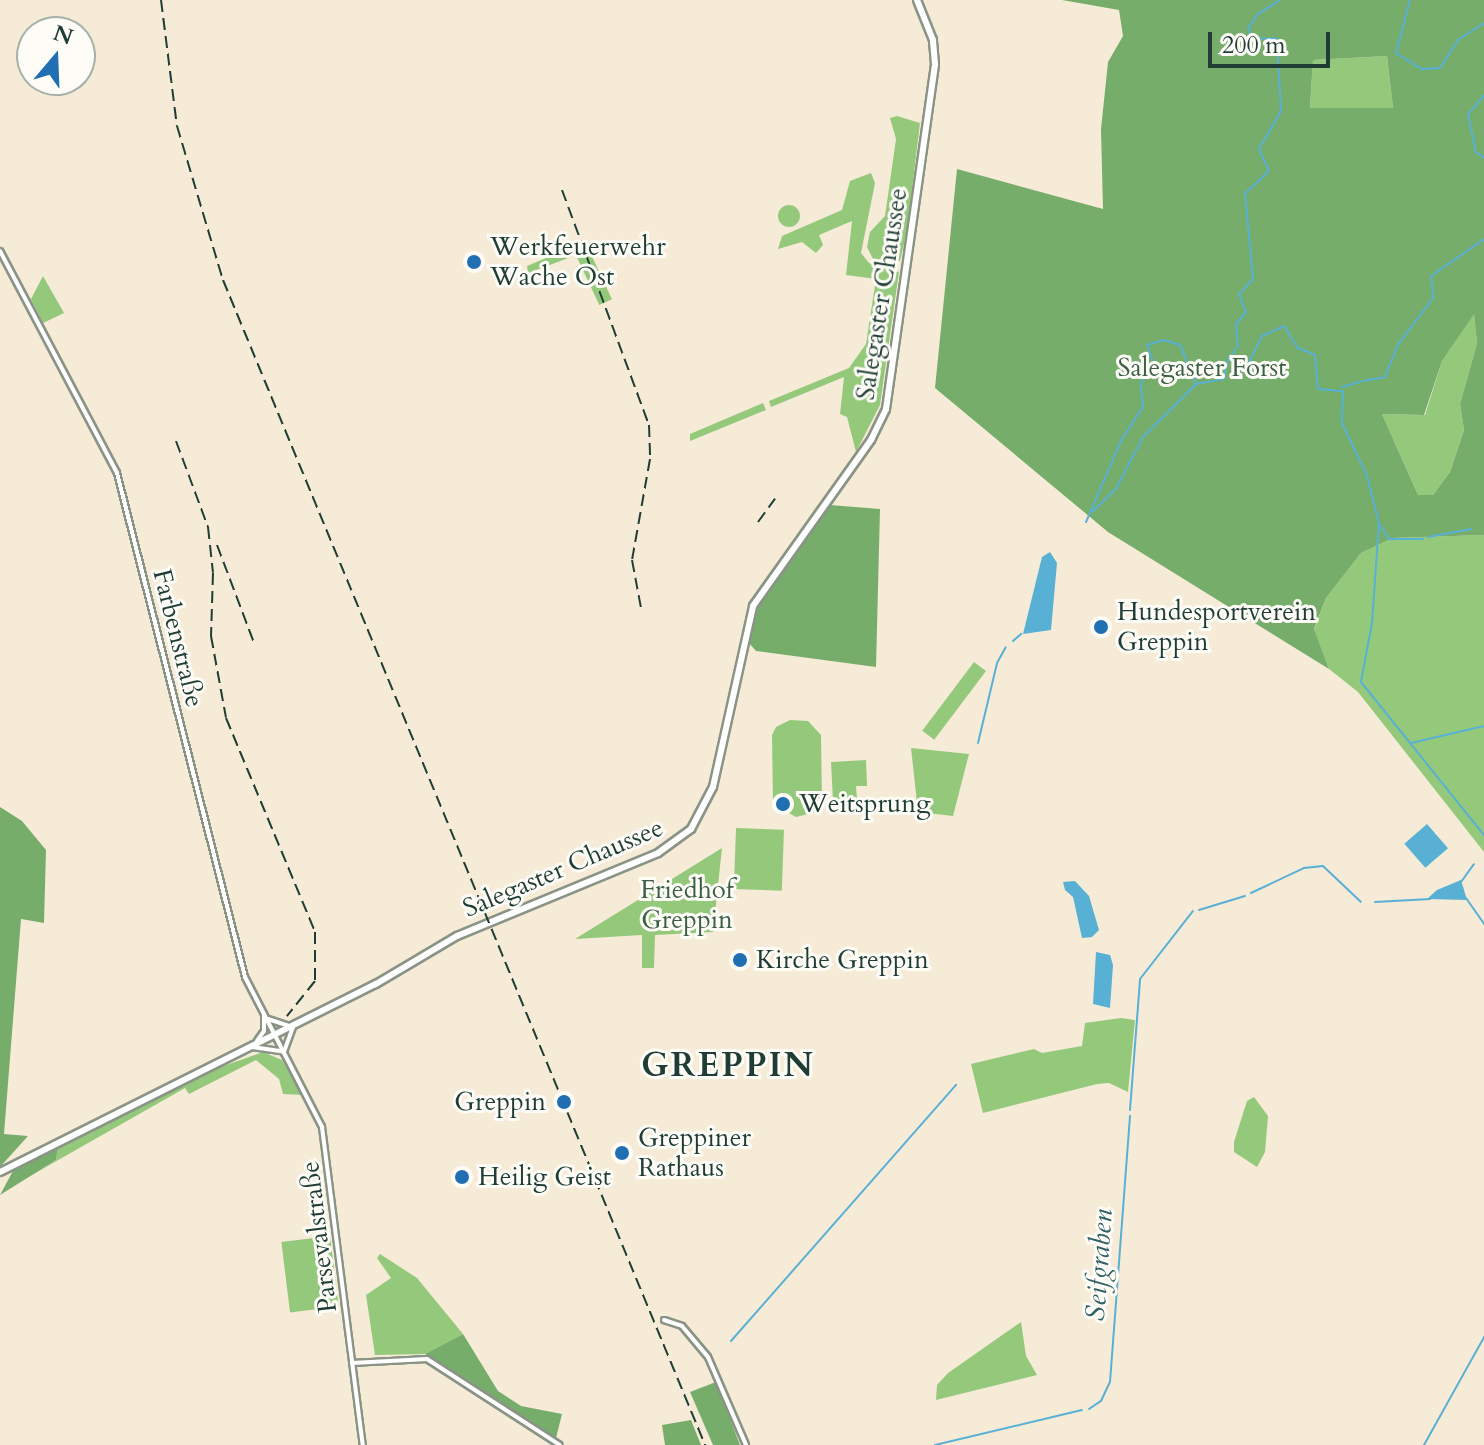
<!DOCTYPE html>
<html>
<head>
<meta charset="utf-8">
<style>
	body { margin:0 }
	#map { position:relative; width:1484px; height:1445px; overflow:hidden; background:#f6ebd7; font-family:Cardo,serif }
	div>[style] { position:absolute }
	[style*='--x'] { left:calc(var(--x)*1px); top:calc(var(--y)*1px); width:calc(var(--w)*1px); rotate:calc(var(--a)*1deg) }
	.green>* { inset:0; background:#94c97b; transform-origin:0 0 }
	.round { border-radius:50% }
	.forest>* { inset:0; background:#77ad6b }
	.water>* { inset:0; background:#59b0d5; transform-origin:0 0 }
	.stream>* { height:2px; margin:-1px; padding:0 1px; transform-origin:1px; border-radius:1px; background:#59b0d5 }
	.roads { filter:drop-shadow(2px 0 #8a9486) drop-shadow(-2px 0 #8a9486) drop-shadow(0 2px #8a9486) drop-shadow(0 -2px #8a9486) }
	.minor>* { height:4px; margin:-2px; padding:0 2px; transform-origin:2px; border-radius:2px; background:#fff }
	.major>* { height:6px; margin:-3px; padding:0 3px; transform-origin:3px; border-radius:3px; background:#fff }
	.rail>* { height:2px; margin-top:-1px; transform-origin:0; background:repeating-linear-gradient(90deg,#1f3d34 0 12px,transparent 0 18px) }
	.dots>* { width:22px; height:22px; translate:-50% -50%; box-sizing:border-box; border:4px solid #fdfcf7; border-radius:50% }
	span { translate:-50% -50%; white-space:nowrap; text-align:center; line-height:1.15; -webkit-text-stroke:6px #fdfcf7; paint-order:stroke }
	.poi-label { font-size:26px; color:#1f3d34 }
	.left { translate:0 -50%; text-align:left }
	.right { translate:-100% -50%; text-align:right }
	.street-label { font-size:26px; color:#1f3d34 }
	.park-label { font-size:26px; color:#3c6046 }
	.water-label { font-size:28px; color:#306064; font-style:italic }
	.district-label { font-size:34px; color:#1f3d34; font-weight:700; letter-spacing:2px }
	.north { position:absolute; left:16px; top:16px; width:80px; height:80px; box-sizing:border-box; background:#fdfcf7; border:2px solid #a4b0a9; border-radius:50%; rotate:19deg; font-size:22px; font-weight:700; line-height:32px; text-align:center; color:#1f3d34 }
	.north::after { content:''; display:block; margin:auto; width:28px; height:36px; background:#1f6fb2; clip-path:polygon(50% 0,100% 100%,50% 72%,0 100%) }
	.scale { position:absolute; left:1208px; top:32px; width:122px; height:36px; box-sizing:border-box; border:4px solid #1f3d34; border-top:0; padding-left:10px; font-size:24px; line-height:28px; white-space:nowrap; color:#1f3d34; -webkit-text-stroke:6px #fdfcf7; paint-order:stroke }
</style>
</head>
<body>
<div id="map">
	<div class="green">
		<i style="clip-path:polygon(1387px 56px,1393px 108px,1310px 108px,1313px 60px)"></i>
		<i style="clip-path:polygon(897px 116px,920px 123px,907px 231px,900px 261px,894px 262px,873px 259px,867px 247px,870px 232px,885px 216px,896px 139px,890px 118px)"></i>
		<i style="clip-path:polygon(871px 173px,875px 183px,861px 253px,869px 263px,899px 272px,880px 405px,856px 452px,847px 417px,840px 414px,844px 377px,771px 407px,769px 401px,849px 368px,866px 344px,876px 279px,846px 275px,852px 221px,819px 235px,823px 245px,816px 253px,802px 242px,778px 249px,782px 236px,842px 210px,850px 181px)"></i>
		<i class="round" style="left:778px;top:205px;width:22px;height:22px"></i>
		<i style="clip-path:polygon(587px 241px,589px 246px,571px 257px,528px 273px,527px 266px)"></i>
		<i style="left:590px;top:252px;width:52px;height:14px;rotate:65deg"></i>
		<i style="clip-path:polygon(43px 276px,64px 313px,43px 323px,31px 299px)"></i>
		<i style="clip-path:polygon(1474px 313px,1477px 343px,1460px 404px,1464px 430px,1450px 472px,1433px 495px,1418px 495px,1382px 414px,1425px 415px,1442px 361px)"></i>
		<i style="clip-path:polygon(763px 403px,766px 410px,690px 441px,690px 434px)"></i>
		<i style="clip-path:polygon(1484px 535px,1484px 852px,1358px 692px,1329px 669px,1314px 630px,1326px 598px,1361px 553px,1393px 538px)"></i>
		<i style="left:974px;top:662px;width:15px;height:86px;rotate:37deg"></i>
		<i style="clip-path:polygon(790px 720px,808px 721px,821px 735px,822px 804px,816px 812px,796px 817px,773px 804px,772px 735px,776px 727px)"></i>
		<i style="clip-path:polygon(911px 748px,969px 754px,953px 816px,918px 812px)"></i>
		<i style="clip-path:polygon(866px 760px,867px 786px,856px 786px,857px 800px,833px 801px,831px 762px)"></i>
		<i style="left:736px;top:828px;width:48px;height:61px;rotate:2deg"></i>
		<i style="clip-path:polygon(722px 848px,713px 932px,655px 935px,654px 968px,642px 968px,642px 935px,575px 939px)"></i>
		<i style="clip-path:polygon(1121px 1018px,1135px 1020px,1128px 1092px,1109px 1083px,1097px 1084px,983px 1113px,971px 1064px,1034px 1049px,1042px 1053px,1082px 1046px,1085px 1023px)"></i>
		<i style="clip-path:polygon(263px 1052px,282px 1060px,306px 1099px,314px 1116px,303px 1095px,283px 1094px,279px 1079px,256px 1060px,189px 1094px,185px 1088px,23px 1180px,56px 1160px,58px 1148px,218px 1068px)"></i>
		<i style="clip-path:polygon(1254px 1097px,1268px 1116px,1265px 1152px,1257px 1167px,1234px 1152px,1234px 1142px,1247px 1101px)"></i>
		<i style="left:330px;top:1236px;width:71px;height:49px;rotate:83deg"></i>
		<i style="clip-path:polygon(380px 1254px,417px 1278px,463px 1334px,425px 1354px,375px 1355px,366px 1295px,391px 1278px,377px 1258px)"></i>
		<i style="clip-path:polygon(1021px 1322px,1026px 1356px,1037px 1375px,936px 1400px,937px 1385px,948px 1373px)"></i>
	</div>
	<div class="forest">
		<i style="clip-path:polygon(evenodd,1062px 0,1484px 0,1484px 535px,1393px 538px,1361px 553px,1326px 598px,1314px 629px,1329px 669px,1108px 532px,935px 388px,957px 169px,1103px 209px,1101px 129px,1108px 62px,1123px 36px,1119px 10px,1062px 0,1387px 56px,1393px 108px,1310px 108px,1313px 60px,1387px 56px,1062px 0,1474px 314px,1477px 343px,1460px 404px,1464px 430px,1450px 472px,1433px 495px,1418px 495px,1382px 414px,1424px 415px,1442px 361px,1474px 314px)"></i>
		<i style="clip-path:polygon(830px 505px,880px 509px,876px 667px,756px 651px,748px 642px,758px 603px)"></i>
		<i style="clip-path:polygon(0 807px,22px 821px,46px 850px,44px 923px,21px 919px,4px 1134px,28px 1136px,0 1167px)"></i>
		<i style="clip-path:polygon(58px 1148px,56px 1160px,0 1195px,14px 1169px)"></i>
		<i style="clip-path:polygon(463px 1334px,498px 1391px,521px 1406px,562px 1414px,556px 1438px,425px 1354px)"></i>
		<i style="clip-path:polygon(716px 1382px,740px 1445px,713px 1445px,690px 1392px)"></i>
		<i style="clip-path:polygon(691px 1420px,701px 1445px,665px 1445px,662px 1425px)"></i>
	</div>
	<div class="water">
		<i style="clip-path:polygon(1050px 552px,1057px 563px,1051px 630px,1023px 634px,1042px 557px)"></i>
		<i style="left:1427px;top:824px;width:32px;height:30px;rotate:49deg"></i>
		<i style="clip-path:polygon(1461px 880px,1467px 900px,1427px 899px,1437px 890px)"></i>
		<i style="clip-path:polygon(1075px 881px,1089px 896px,1099px 930px,1092px 937px,1082px 938px,1073px 897px,1065px 890px,1063px 882px)"></i>
		<i style="clip-path:polygon(1096px 952px,1110px 955px,1113px 965px,1110px 1008px,1093px 1004px)"></i>
	</div>
	<div class="stream">
		<i style="--x:1280;--y:0;--w:26;--a:148"></i>
		<i style="--x:1258;--y:14;--w:18;--a:124"></i>
		<i style="--x:1248;--y:29;--w:10;--a:61"></i>
		<i style="--x:1253;--y:38;--w:24;--a:2"></i>
		<i style="--x:1277;--y:39;--w:72;--a:86.8"></i>
		<i style="--x:1281;--y:111;--w:44;--a:120.1"></i>
		<i style="--x:1259;--y:149;--w:24;--a:66"></i>
		<i style="--x:1269;--y:171;--w:33;--a:137"></i>
		<i style="--x:1245;--y:193;--w:86;--a:84.7"></i>
		<i style="--x:1253;--y:279;--w:21;--a:133"></i>
		<i style="--x:1239;--y:294;--w:19;--a:69"></i>
		<i style="--x:1246;--y:312;--w:16;--a:130"></i>
		<i style="--x:1236;--y:324;--w:22;--a:85"></i>
		<i style="--x:1238;--y:346;--w:17;--a:126"></i>
		<i style="--x:1228;--y:360;--w:21;--a:5"></i>
		<i style="--x:1249;--y:362;--w:29;--a:-63"></i>
		<i style="--x:1262;--y:336;--w:24;--a:-24"></i>
		<i style="--x:1284;--y:326;--w:26;--a:58"></i>
		<i style="--x:1298;--y:348;--w:18;--a:22"></i>
		<i style="--x:1315;--y:355;--w:34;--a:85"></i>
		<i style="--x:1318;--y:389;--w:25;--a:5"></i>
		<i style="--x:1343;--y:391;--w:32;--a:92"></i>
		<i style="--x:1342;--y:423;--w:59;--a:64.7"></i>
		<i style="--x:1367;--y:476;--w:49;--a:75.7"></i>
		<i style="--x:1379;--y:523;--w:100;--a:94"></i>
		<i style="--x:1372;--y:623;--w:60;--a:100.6"></i>
		<i style="--x:1361;--y:682;--w:196;--a:51.2"></i>
		<i style="--x:1410;--y:0;--w:55;--a:104.8"></i>
		<i style="--x:1396;--y:53;--w:31;--a:32"></i>
		<i style="--x:1422;--y:69;--w:18;--a:-3"></i>
		<i style="--x:1440;--y:68;--w:33;--a:-57"></i>
		<i style="--x:1458;--y:40;--w:31;--a:-33"></i>
		<i style="--x:1484;--y:95;--w:26;--a:129"></i>
		<i style="--x:1468;--y:115;--w:38;--a:78"></i>
		<i style="--x:1476;--y:152;--w:10;--a:37"></i>
		<i style="--x:1363;--y:381;--w:22;--a:-10"></i>
		<i style="--x:1385;--y:377;--w:37;--a:-68"></i>
		<i style="--x:1399;--y:343;--w:56;--a:-52.9"></i>
		<i style="--x:1433;--y:298;--w:22;--a:-95"></i>
		<i style="--x:1431;--y:276;--w:65;--a:-34.9"></i>
		<i style="--x:1342;--y:387;--w:19;--a:-16"></i>
		<i style="--x:1093;--y:511;--w:32;--a:-44"></i>
		<i style="--x:1116;--y:489;--w:59;--a:-62.6"></i>
		<i style="--x:1143;--y:437;--w:75;--a:-45"></i>
		<i style="--x:1086;--y:522;--w:90;--a:-66.6"></i>
		<i style="--x:1122;--y:439;--w:38;--a:-57"></i>
		<i style="--x:1143;--y:407;--w:25;--a:-95"></i>
		<i style="--x:1141;--y:382;--w:23;--a:-59"></i>
		<i style="--x:1153;--y:362;--w:18;--a:-109"></i>
		<i style="--x:1147;--y:345;--w:18;--a:-16"></i>
		<i style="--x:1164;--y:340;--w:17;--a:17"></i>
		<i style="--x:1180;--y:345;--w:42;--a:67.7"></i>
		<i style="--x:1196;--y:384;--w:28;--a:-10"></i>
		<i style="--x:1224;--y:379;--w:17;--a:-80"></i>
		<i style="--x:1380;--y:525;--w:17;--a:57"></i>
		<i style="--x:1389;--y:539;--w:34;--a:0"></i>
		<i style="--x:1428;--y:537;--w:44;--a:-10.5"></i>
		<i style="--x:1013;--y:641;--w:11;--a:-41"></i>
		<i style="--x:978;--y:743;--w:82;--a:-76.6"></i>
		<i style="--x:997;--y:663;--w:18;--a:-61"></i>
		<i style="--x:1411;--y:743;--w:75;--a:-13.1"></i>
		<i style="--x:1461;--y:882;--w:22;--a:-54"></i>
		<i style="--x:1251;--y:893;--w:59;--a:-25.3"></i>
		<i style="--x:1304;--y:868;--w:19;--a:-6"></i>
		<i style="--x:1323;--y:866;--w:52;--a:43.5"></i>
		<i style="--x:1466;--y:898;--w:32;--a:55"></i>
		<i style="--x:1375;--y:902;--w:55;--a:-3.1"></i>
		<i style="--x:1199;--y:910;--w:48;--a:-16.9"></i>
		<i style="--x:1130;--y:1110;--w:131;--a:-85.6"></i>
		<i style="--x:1140;--y:979;--w:86;--a:-52.1"></i>
		<i style="--x:731;--y:1341;--w:341;--a:-48.7"></i>
		<i style="--x:1089;--y:1409;--w:14;--a:-34"></i>
		<i style="--x:1101;--y:1401;--w:21;--a:-65"></i>
		<i style="--x:1110;--y:1382;--w:267;--a:-85.7"></i>
		<i style="--x:935;--y:1445;--w:151;--a:-13.4"></i>
		<i style="--x:1424;--y:1445;--w:124;--a:-60.9"></i>
	</div>
	<div class="roads">
		<div class="minor">
			<i style="--x:0;--y:251;--w:251;--a:62.2"></i>
			<i style="--x:117;--y:473;--w:520;--a:75.75"></i>
			<i style="--x:245;--y:977;--w:169;--a:62.8"></i>
			<i style="--x:322;--y:1127;--w:321;--a:82.7"></i>
			<i style="--x:268;--y:1019;--w:26;--a:18"></i>
			<i style="--x:293;--y:1027;--w:27;--a:110"></i>
			<i style="--x:257;--y:1041;--w:12;--a:-55"></i>
			<i style="--x:264;--y:1031;--w:16;--a:-90"></i>
			<i style="--x:252;--y:1047;--w:30;--a:8"></i>
			<i style="--x:664;--y:1320;--w:19;--a:18"></i>
			<i style="--x:682;--y:1326;--w:40;--a:50"></i>
			<i style="--x:708;--y:1357;--w:96;--a:66.6"></i>
			<i style="--x:352;--y:1363;--w:75;--a:-3.1"></i>
			<i style="--x:427;--y:1359;--w:158;--a:32.9"></i>
		</div>
		<div class="major">
			<i style="--x:0;--y:1172;--w:420;--a:-26.6"></i>
			<i style="--x:376;--y:984;--w:94;--a:-30.7"></i>
			<i style="--x:457;--y:936;--w:217;--a:-22.4"></i>
			<i style="--x:658;--y:853;--w:41;--a:-36"></i>
			<i style="--x:691;--y:829;--w:47;--a:-62.4"></i>
			<i style="--x:713;--y:787;--w:185;--a:-77.5"></i>
			<i style="--x:753;--y:606;--w:204;--a:-54.6"></i>
			<i style="--x:871;--y:440;--w:34;--a:-64"></i>
			<i style="--x:886;--y:409;--w:348;--a:-81.9"></i>
			<i style="--x:935;--y:64;--w:24;--a:-95"></i>
			<i style="--x:933;--y:40;--w:43;--a:-111.8"></i>
		</div>
	</div>
	<div class="rail">
		<i style="--x:161;--y:0;--w:127;--a:82.8"></i>
		<i style="--x:177;--y:126;--w:161;--a:73.4"></i>
		<i style="--x:223;--y:280;--w:1261;--a:67.52"></i>
		<i style="--x:562;--y:190;--w:251;--a:69.7"></i>
		<i style="--x:649;--y:425;--w:34;--a:88"></i>
		<i style="--x:650;--y:459;--w:103;--a:100.1"></i>
		<i style="--x:632;--y:560;--w:49;--a:79.4"></i>
		<i style="--x:176;--y:441;--w:92;--a:69.6"></i>
		<i style="--x:208;--y:527;--w:46;--a:83.8"></i>
		<i style="--x:213;--y:573;--w:63;--a:91.8"></i>
		<i style="--x:211;--y:636;--w:83;--a:79.6"></i>
		<i style="--x:226;--y:718;--w:232;--a:67.4"></i>
		<i style="--x:315;--y:932;--w:49;--a:90"></i>
		<i style="--x:315;--y:981;--w:45;--a:128.7"></i>
		<i style="--x:758;--y:522;--w:29;--a:-54"></i>
		<i style="--x:217;--y:545;--w:105;--a:69.3"></i>
	</div>
	<div class="dots">
		<i style="left:474px;top:262px;background:#1f6fb2"></i>
		<i style="left:1101px;top:627px;background:#1f6fb2"></i>
		<i style="left:783px;top:804px;background:#1f6fb2"></i>
		<i style="left:740px;top:960px;background:#1f6fb2"></i>
		<i style="left:564px;top:1102px;background:#1f6fb2"></i>
		<i style="left:622px;top:1153px;background:#1f6fb2"></i>
		<i style="left:462px;top:1177px;background:#1f6fb2"></i>
	</div>
	<div class="poi-label">
		<span class="left" style="left:490px;top:262px">Werkfeuerwehr<br>Wache Ost</span>
		<span class="left" style="left:1117px;top:627px">Hundesportverein<br>Greppin</span>
		<span class="left" style="left:799px;top:804px">Weitsprung</span>
		<span class="left" style="left:756px;top:960px">Kirche Greppin</span>
		<span class="right" style="left:546px;top:1102px">Greppin</span>
		<span class="left" style="left:638px;top:1153px">Greppiner<br>Rathaus</span>
		<span class="left" style="left:478px;top:1177px">Heilig Geist</span>
	</div>
	<div class="street-label">
		<span style="left:882px;top:294px;rotate:-81deg">Salegaster Chaussee</span>
		<span style="left:178px;top:638px;rotate:76deg">Farbenstraße</span>
		<span style="left:563px;top:868px;rotate:-23deg">Salegaster Chaussee</span>
		<span style="left:319px;top:1237px;rotate:-97deg">Parsevalstraße</span>
	</div>
	<div class="park-label">
		<span style="left:1202px;top:368px">Salegaster Forst</span>
		<span style="left:687px;top:905px">Friedhof<br>Greppin</span>
	</div>
	<div class="water-label">
		<span style="left:1099px;top:1265px;rotate:-86deg">Seifgraben</span>
	</div>
	<div class="district-label">
		<span style="left:728px;top:1066px">GREPPIN</span>
	</div>
	<div class="north">N</div>
	<div class="scale">200 m</div>
</div>
</body>
</html>
